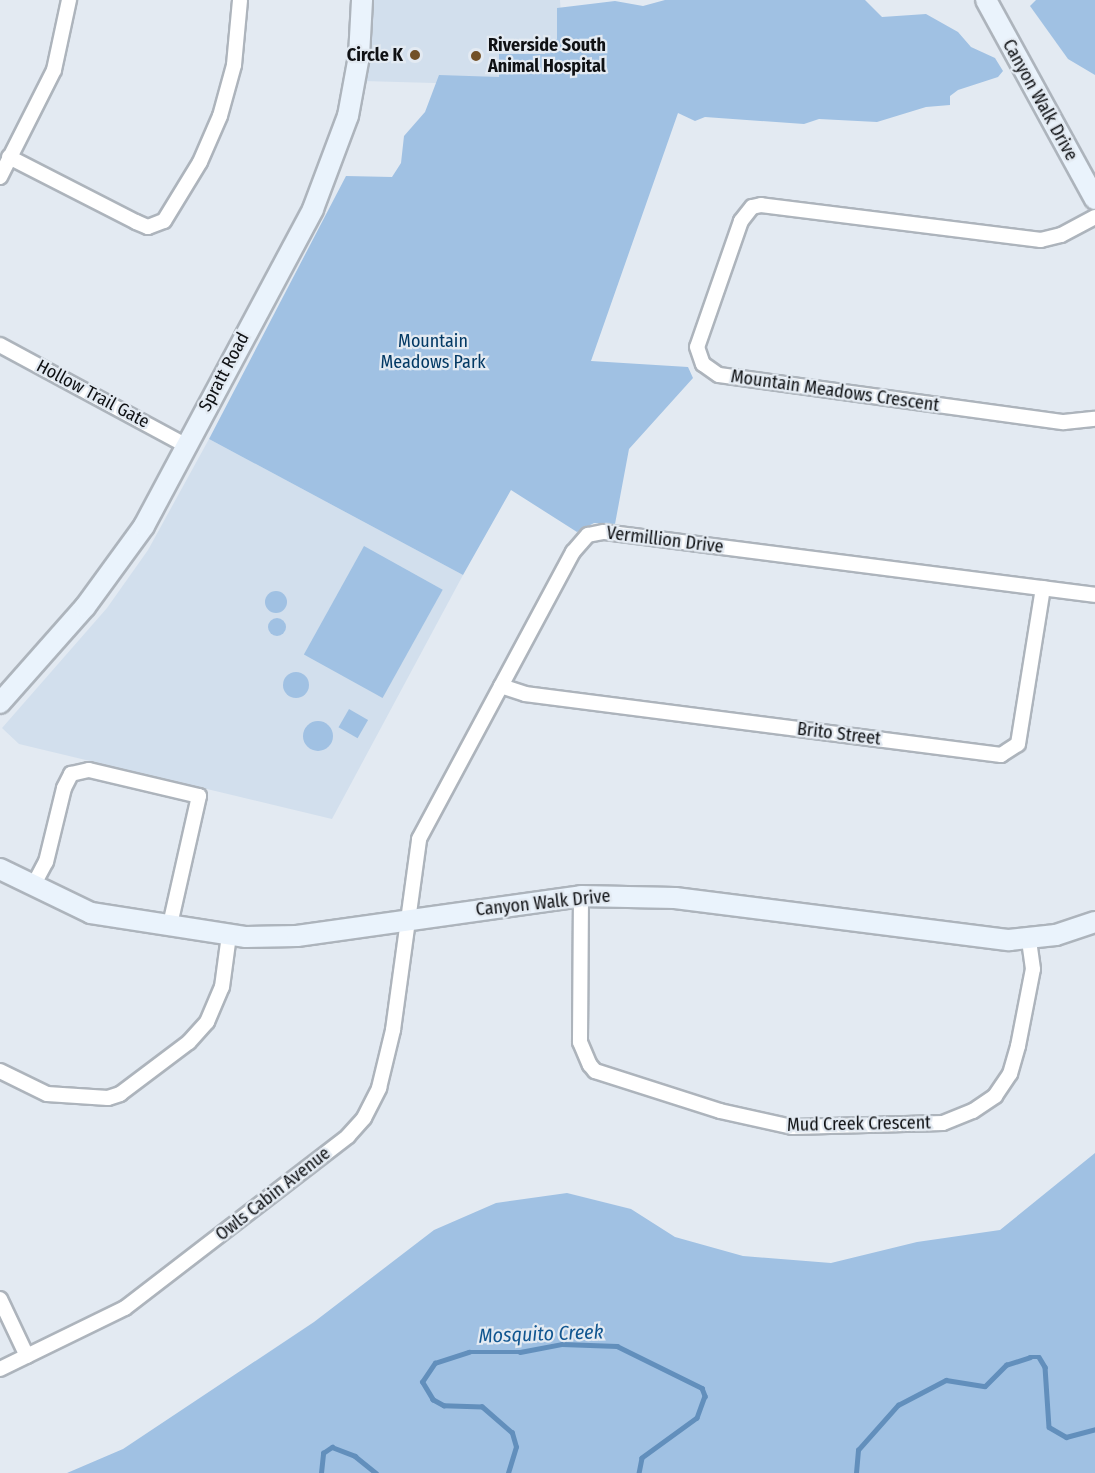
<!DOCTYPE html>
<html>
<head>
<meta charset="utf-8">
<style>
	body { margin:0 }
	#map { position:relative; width:1095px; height:1473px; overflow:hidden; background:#e3eaf2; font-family:"Fira Sans Condensed",sans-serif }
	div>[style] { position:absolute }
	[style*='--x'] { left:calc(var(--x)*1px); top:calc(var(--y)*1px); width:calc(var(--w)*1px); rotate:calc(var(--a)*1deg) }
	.built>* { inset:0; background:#d2dfed }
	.green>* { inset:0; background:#a0c1e3; transform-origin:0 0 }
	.round { border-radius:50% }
	.stream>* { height:4.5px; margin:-2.25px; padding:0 2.25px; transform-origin:2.25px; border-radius:2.25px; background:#628fbc }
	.roads { filter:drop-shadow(2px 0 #adb4bc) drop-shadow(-2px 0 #adb4bc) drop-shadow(0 2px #adb4bc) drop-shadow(0 -2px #adb4bc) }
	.street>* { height:14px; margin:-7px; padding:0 7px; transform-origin:7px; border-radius:7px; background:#fff }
	.secondary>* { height:20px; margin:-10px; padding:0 10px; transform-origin:10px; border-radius:10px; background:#eaf3fc }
	.dots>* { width:16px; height:16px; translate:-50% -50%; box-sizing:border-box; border:3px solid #e3eaf2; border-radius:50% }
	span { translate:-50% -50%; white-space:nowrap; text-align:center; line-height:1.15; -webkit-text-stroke:4.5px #e3eaf2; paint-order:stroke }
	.poi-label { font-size:18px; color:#0f1114; font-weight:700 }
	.left { translate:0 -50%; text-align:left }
	.right { translate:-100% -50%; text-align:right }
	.street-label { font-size:18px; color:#0f1114 }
	.park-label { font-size:18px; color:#033964 }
	.water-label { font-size:20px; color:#115690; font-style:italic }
</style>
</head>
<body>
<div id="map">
	<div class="built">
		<i style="clip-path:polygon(368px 0,560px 0,563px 47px,551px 61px,505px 85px,363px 81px)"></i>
		<i style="clip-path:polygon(209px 439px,463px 575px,332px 819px,19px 744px,2px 728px,107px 608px,148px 550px)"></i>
	</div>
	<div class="green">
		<i style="clip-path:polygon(665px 0,865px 0,882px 17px,926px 14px,958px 32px,971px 47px,995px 58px,1003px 71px,998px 77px,958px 90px,950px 96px,950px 105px,926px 107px,877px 122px,819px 119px,804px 124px,705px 117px,695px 121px,678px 113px,591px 361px,688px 367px,693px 378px,629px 449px,615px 524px,594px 523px,577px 532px,511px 490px,463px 575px,209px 439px,346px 176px,392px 177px,401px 163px,404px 136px,425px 112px,439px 75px,499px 77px,499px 54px,545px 54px,546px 39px,557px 39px,557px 8px,615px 1px,643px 6px)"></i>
		<i style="clip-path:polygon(1036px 0,1095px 0,1095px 75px,1068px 59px,1030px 6px)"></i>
		<i style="left:364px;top:546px;width:90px;height:124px;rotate:29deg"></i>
		<i class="round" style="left:265px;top:591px;width:22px;height:22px"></i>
		<i class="round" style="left:268px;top:618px;width:18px;height:18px"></i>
		<i class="round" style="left:283px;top:672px;width:26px;height:26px"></i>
		<i style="left:349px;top:709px;width:22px;height:21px;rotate:30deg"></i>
		<i class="round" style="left:303px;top:721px;width:30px;height:30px"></i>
		<i style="clip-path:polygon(1095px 1153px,1095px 1473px,67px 1473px,123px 1449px,314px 1322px,434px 1230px,496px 1203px,567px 1193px,631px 1209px,675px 1237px,743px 1256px,831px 1263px,917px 1242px,1000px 1230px)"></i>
	</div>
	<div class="stream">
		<i style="--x:321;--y:1473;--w:20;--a:-84"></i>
		<i style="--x:323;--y:1453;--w:11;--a:-34"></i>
		<i style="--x:332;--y:1447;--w:25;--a:21"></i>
		<i style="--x:355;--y:1456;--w:27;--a:39"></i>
		<i style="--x:508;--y:1473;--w:27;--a:-73"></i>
		<i style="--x:516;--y:1447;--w:15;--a:-106"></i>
		<i style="--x:512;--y:1433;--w:40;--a:-139"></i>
		<i style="--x:482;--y:1407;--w:38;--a:-178"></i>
		<i style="--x:444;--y:1406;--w:13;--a:-151"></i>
		<i style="--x:433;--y:1400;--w:21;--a:-121"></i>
		<i style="--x:422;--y:1382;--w:23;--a:-56"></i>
		<i style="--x:435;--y:1363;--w:36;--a:-18"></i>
		<i style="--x:469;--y:1352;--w:51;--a:0"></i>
		<i style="--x:520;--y:1352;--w:43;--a:-10.8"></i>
		<i style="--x:562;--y:1344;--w:55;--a:2.1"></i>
		<i style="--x:617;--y:1346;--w:95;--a:26.3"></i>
		<i style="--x:702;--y:1388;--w:9;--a:69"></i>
		<i style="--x:705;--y:1396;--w:23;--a:110"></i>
		<i style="--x:697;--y:1418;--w:68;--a:144"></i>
		<i style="--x:642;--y:1458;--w:15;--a:101"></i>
		<i style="--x:856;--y:1473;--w:23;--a:-85"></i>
		<i style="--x:858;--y:1450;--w:60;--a:-48.4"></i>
		<i style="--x:898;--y:1405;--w:54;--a:-27.5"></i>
		<i style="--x:946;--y:1380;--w:39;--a:9"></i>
		<i style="--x:985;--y:1386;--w:30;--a:-45"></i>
		<i style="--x:1006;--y:1365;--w:25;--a:-18"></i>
		<i style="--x:1030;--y:1357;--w:9;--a:0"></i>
		<i style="--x:1039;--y:1357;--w:12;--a:59"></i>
		<i style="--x:1045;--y:1367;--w:60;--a:86.2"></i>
		<i style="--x:1049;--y:1427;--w:20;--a:30"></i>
		<i style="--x:1066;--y:1437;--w:30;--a:-15"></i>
	</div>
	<div class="roads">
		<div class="street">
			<i style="--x:9;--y:157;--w:143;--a:27.1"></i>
			<i style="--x:136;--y:222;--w:13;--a:23"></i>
			<i style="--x:148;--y:227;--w:17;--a:-21"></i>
			<i style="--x:164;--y:221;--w:69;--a:-58.6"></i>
			<i style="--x:200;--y:162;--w:50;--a:-66.5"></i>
			<i style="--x:220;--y:116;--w:53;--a:-74.6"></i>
			<i style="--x:234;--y:65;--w:65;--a:-84.7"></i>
			<i style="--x:0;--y:177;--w:120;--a:-63.2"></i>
			<i style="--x:54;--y:70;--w:72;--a:-77.9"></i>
			<i style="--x:1095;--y:217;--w:38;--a:152"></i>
			<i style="--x:1061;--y:235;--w:21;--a:166"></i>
			<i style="--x:1041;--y:240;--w:282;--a:-172.9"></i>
			<i style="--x:761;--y:205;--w:9;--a:167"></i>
			<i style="--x:752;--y:207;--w:18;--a:128"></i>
			<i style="--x:741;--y:221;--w:133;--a:109.2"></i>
			<i style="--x:697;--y:347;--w:18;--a:71"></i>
			<i style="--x:703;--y:364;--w:19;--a:35"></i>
			<i style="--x:719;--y:375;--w:348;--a:7.8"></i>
			<i style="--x:1064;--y:422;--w:31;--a:-6"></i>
			<i style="--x:0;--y:345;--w:210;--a:28.4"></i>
			<i style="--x:501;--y:686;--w:25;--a:18"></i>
			<i style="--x:525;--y:694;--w:480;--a:7.3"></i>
			<i style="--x:1001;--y:755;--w:20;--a:-33"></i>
			<i style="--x:1018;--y:744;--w:158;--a:-80.9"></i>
			<i style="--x:33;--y:886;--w:27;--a:-62"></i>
			<i style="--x:46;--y:862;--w:76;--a:-76.3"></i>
			<i style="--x:64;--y:788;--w:16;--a:-63"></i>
			<i style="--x:71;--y:774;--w:18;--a:-13"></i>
			<i style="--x:89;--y:770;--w:113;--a:13.3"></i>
			<i style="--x:199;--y:796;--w:132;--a:102.7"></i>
			<i style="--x:581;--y:896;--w:146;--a:90.4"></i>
			<i style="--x:580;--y:1042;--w:25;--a:67"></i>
			<i style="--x:590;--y:1065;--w:8;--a:50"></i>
			<i style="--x:595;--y:1071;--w:131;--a:17.7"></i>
			<i style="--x:720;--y:1111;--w:74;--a:12.5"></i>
			<i style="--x:792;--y:1127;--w:151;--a:-1.5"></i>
			<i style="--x:943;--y:1123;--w:32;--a:-22"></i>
			<i style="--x:973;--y:1111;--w:27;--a:-34"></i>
			<i style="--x:995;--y:1096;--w:27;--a:-56"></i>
			<i style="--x:1010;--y:1074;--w:29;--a:-74"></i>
			<i style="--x:1018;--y:1046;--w:78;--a:-79"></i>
			<i style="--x:1033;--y:969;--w:30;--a:-98"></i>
			<i style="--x:0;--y:1071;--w:52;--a:26.1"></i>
			<i style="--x:47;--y:1094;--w:61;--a:3.8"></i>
			<i style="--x:108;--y:1098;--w:13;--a:-18"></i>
			<i style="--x:120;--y:1094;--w:86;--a:-37"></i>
			<i style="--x:189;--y:1042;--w:27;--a:-48"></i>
			<i style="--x:207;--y:1022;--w:38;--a:-67"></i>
			<i style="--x:222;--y:987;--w:52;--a:-82.3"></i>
			<i style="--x:0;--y:1299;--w:63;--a:64.7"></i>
			<i style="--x:0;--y:1369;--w:139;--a:-26"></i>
			<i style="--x:125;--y:1308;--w:282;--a:-37.6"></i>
			<i style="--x:348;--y:1136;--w:24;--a:-48"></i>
			<i style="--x:364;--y:1118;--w:34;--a:-63"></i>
			<i style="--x:379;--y:1088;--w:60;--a:-76.4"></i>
			<i style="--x:393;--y:1030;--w:193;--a:-82.2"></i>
			<i style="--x:419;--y:839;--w:326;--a:-61.8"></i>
			<i style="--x:573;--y:552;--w:23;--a:-49"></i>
			<i style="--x:588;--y:535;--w:16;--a:-11"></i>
			<i style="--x:604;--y:532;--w:495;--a:7.3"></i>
		</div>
		<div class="secondary">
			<i style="--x:986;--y:0;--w:227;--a:61.3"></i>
			<i style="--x:0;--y:703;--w:128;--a:-48.5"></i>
			<i style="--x:85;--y:607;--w:100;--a:-53.9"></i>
			<i style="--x:144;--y:526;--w:359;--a:-61.9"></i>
			<i style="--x:313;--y:209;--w:99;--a:-69.4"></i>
			<i style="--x:348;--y:116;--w:61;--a:-79.6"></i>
			<i style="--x:359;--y:56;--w:56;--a:-86.9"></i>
			<i style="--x:0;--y:869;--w:101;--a:25.8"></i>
			<i style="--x:91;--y:913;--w:157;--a:8.8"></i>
			<i style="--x:246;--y:937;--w:51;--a:-1.1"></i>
			<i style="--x:297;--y:936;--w:287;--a:-8"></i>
			<i style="--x:581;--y:896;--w:94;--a:1.2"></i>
			<i style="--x:675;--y:898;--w:337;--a:7.2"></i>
			<i style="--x:1009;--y:940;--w:47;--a:-6.1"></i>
			<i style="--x:1056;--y:935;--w:41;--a:-18.4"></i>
		</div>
	</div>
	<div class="dots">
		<i style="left:415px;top:55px;background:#725128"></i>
		<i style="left:476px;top:56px;background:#725128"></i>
	</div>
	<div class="poi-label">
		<span class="left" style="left:488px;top:56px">Riverside South<br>Animal Hospital</span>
		<span class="right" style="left:403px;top:55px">Circle K</span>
	</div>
	<div class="street-label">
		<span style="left:1040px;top:100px;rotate:61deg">Canyon Walk Drive</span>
		<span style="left:224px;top:372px;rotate:-62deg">Spratt Road</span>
		<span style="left:835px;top:391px;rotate:8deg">Mountain Meadows Crescent</span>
		<span style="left:93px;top:394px;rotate:28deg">Hollow Trail Gate</span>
		<span style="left:665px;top:540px;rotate:7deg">Vermillion Drive</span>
		<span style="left:839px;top:734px;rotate:7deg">Brito Street</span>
		<span style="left:543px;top:903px;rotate:-6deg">Canyon Walk Drive</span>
		<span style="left:859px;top:1124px;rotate:-1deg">Mud Creek Crescent</span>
		<span style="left:273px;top:1194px;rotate:-38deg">Owls Cabin Avenue</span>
	</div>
	<div class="park-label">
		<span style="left:433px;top:352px">Mountain<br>Meadows Park</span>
	</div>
	<div class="water-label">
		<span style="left:541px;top:1334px;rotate:-2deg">Mosquito Creek</span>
	</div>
</div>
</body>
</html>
